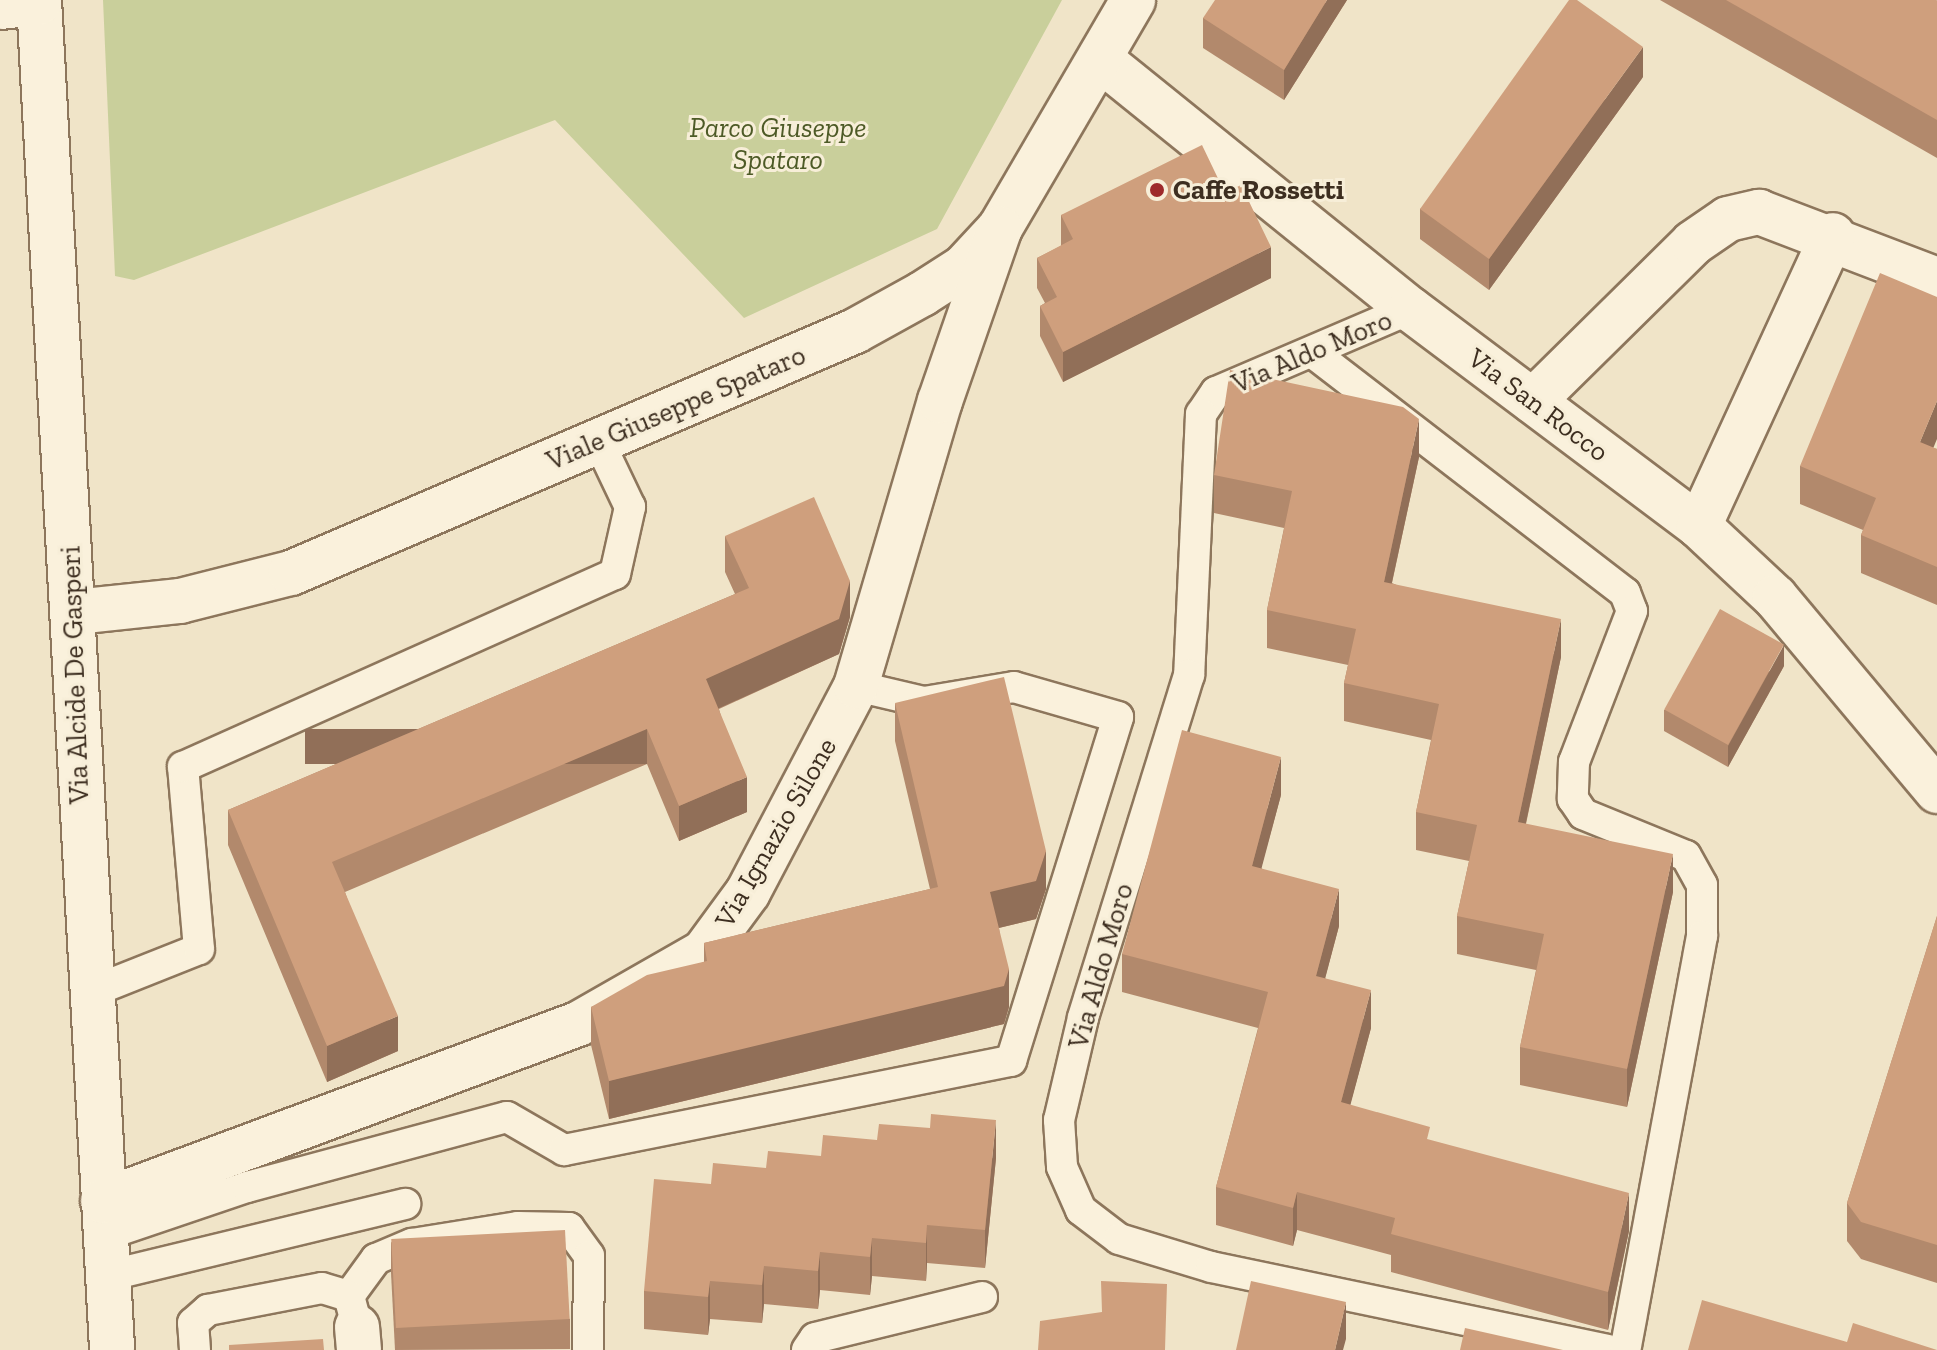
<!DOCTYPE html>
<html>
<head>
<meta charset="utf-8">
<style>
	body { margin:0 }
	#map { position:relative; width:1937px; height:1350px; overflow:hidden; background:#f0e4c8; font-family:"Zilla Slab",serif }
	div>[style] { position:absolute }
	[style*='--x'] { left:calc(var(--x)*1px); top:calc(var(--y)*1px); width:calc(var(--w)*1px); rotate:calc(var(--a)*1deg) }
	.green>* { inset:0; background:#c9cf9b }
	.roads { filter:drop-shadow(2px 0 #8d765c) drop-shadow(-2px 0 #8d765c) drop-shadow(0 2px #8d765c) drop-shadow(0 -2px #8d765c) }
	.service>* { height:30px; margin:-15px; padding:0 15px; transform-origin:15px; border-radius:15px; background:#faf1dc }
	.minor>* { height:44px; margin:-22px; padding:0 22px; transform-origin:22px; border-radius:22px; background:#faf1dc }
	.wall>* { inset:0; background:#b2896c }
	.shaded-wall>* { inset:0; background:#916f58; transform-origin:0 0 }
	.building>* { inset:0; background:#cf9f7d; transform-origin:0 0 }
	.dots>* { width:22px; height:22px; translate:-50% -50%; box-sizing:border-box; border:4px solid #f7eed8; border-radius:50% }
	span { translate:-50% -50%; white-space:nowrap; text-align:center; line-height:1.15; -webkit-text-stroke:6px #f7eed8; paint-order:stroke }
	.park-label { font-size:28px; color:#4d5a26; font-style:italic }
	.poi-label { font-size:28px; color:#3d2e20; font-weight:700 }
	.left { translate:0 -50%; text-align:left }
	.street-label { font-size:28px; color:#3d2e20 }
</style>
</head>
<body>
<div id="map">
	<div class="green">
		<i style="clip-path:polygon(103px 0,1062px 0,937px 229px,744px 318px,555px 120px,134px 280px,115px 276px)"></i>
	</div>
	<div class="roads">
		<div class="service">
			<i style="--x:1410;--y:309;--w:211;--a:156.8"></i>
			<i style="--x:1216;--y:392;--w:27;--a:124"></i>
			<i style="--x:1201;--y:414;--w:261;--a:92.6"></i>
			<i style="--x:1189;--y:675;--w:359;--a:107.2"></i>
			<i style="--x:1083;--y:1018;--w:105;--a:103.2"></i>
			<i style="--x:1059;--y:1120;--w:47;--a:86.3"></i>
			<i style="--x:1062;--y:1167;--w:47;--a:66.2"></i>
			<i style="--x:1081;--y:1210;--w:48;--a:37.3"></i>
			<i style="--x:1119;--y:1239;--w:96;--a:16.9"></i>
			<i style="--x:1211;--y:1267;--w:405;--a:11.8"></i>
			<i style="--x:1316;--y:355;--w:390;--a:37.6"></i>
			<i style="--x:1625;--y:593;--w:19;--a:69"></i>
			<i style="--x:1632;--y:611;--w:162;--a:111"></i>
			<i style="--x:1574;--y:762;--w:37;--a:92"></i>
			<i style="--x:1573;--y:799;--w:18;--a:56"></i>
			<i style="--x:1583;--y:814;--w:111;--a:22.2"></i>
			<i style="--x:1686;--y:856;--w:33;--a:61"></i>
			<i style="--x:1702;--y:885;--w:51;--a:90"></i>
			<i style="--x:1702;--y:936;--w:421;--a:100.5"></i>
			<i style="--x:91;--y:992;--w:116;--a:-21.7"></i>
			<i style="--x:199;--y:949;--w:183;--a:-95"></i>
			<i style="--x:183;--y:767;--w:473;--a:-24.1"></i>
			<i style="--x:615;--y:574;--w:69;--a:-77.4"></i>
			<i style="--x:630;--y:507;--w:72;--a:-115.5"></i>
			<i style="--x:105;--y:1235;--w:150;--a:-18.7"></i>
			<i style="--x:247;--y:1187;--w:269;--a:-15.1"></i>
			<i style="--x:507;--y:1117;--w:66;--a:30.1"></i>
			<i style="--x:564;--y:1150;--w:456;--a:-11.3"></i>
			<i style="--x:1011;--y:1061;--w:360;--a:-72.7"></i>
			<i style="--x:1118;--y:717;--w:108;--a:-163.9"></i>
			<i style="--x:1014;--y:687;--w:91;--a:170.5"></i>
			<i style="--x:924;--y:702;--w:70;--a:-166.8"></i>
			<i style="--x:107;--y:1276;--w:307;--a:-13.6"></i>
			<i style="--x:349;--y:1296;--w:46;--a:-53.9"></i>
			<i style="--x:376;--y:1259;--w:39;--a:-23"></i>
			<i style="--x:412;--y:1244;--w:107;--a:-9.1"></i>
			<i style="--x:518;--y:1227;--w:51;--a:1.1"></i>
			<i style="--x:569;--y:1228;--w:34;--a:54"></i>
			<i style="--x:589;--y:1256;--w:94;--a:90.6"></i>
			<i style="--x:195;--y:1350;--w:27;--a:-94"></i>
			<i style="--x:193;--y:1323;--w:20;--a:-41"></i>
			<i style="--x:208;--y:1310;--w:116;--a:-10.9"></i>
			<i style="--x:322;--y:1288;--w:28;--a:17"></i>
			<i style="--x:349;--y:1296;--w:20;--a:75"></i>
			<i style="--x:807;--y:1350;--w:14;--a:-56"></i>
			<i style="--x:815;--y:1338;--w:172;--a:-13.8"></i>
		</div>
		<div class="minor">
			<i style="--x:39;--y:0;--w:1352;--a:86.9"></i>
			<i style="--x:0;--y:7;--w:39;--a:-6"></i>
			<i style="--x:1101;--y:60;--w:397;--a:38.9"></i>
			<i style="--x:1410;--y:309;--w:361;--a:36.9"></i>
			<i style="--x:1699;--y:526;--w:104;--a:43.1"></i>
			<i style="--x:1775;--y:597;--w:253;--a:50.1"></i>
			<i style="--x:1533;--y:401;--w:225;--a:-44.6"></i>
			<i style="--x:1693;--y:243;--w:42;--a:-34.4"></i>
			<i style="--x:1728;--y:219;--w:32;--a:-13"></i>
			<i style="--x:1759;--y:212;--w:191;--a:20.9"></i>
			<i style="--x:1699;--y:526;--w:320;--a:-65.3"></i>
			<i style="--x:75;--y:612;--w:106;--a:-6"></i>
			<i style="--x:180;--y:601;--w:114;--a:-14.2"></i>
			<i style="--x:291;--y:573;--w:614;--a:-23.22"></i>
			<i style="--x:855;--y:331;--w:77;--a:-28.9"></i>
			<i style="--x:922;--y:294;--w:50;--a:-32.7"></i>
			<i style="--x:964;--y:267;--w:53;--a:-47.3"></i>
			<i style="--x:1000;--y:228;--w:264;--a:-59.7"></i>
			<i style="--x:103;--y:1201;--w:507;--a:-20.44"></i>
			<i style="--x:578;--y:1024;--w:145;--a:-29.7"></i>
			<i style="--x:704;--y:952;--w:74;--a:-53.7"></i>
			<i style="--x:748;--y:892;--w:233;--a:-62.3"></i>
			<i style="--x:856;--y:686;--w:297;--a:-73.6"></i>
			<i style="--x:940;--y:401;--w:183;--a:-70.9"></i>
			<i style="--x:357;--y:1327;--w:23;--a:85"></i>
		</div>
	</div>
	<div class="wall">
		<i style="clip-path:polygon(1347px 0,1284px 100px,1203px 48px,1203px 18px)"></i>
		<i style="clip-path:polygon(1660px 0,1936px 0,1937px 1px,1937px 158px)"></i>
		<i style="clip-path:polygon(1643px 77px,1489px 290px,1420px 239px,1420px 209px)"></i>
		<i style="clip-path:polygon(1225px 193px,1271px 278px,1063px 382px,1040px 336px,1040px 306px,1045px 303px,1037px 288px,1037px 258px,1061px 246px,1061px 215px)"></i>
		<i style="clip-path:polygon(1933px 448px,1937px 449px,1937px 605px,1861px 573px,1861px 535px,1863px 530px,1800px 504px,1800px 466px)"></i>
		<i style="clip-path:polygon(1419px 457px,1392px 583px,1561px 657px,1526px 824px,1673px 892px,1627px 1107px,1520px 1085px,1520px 1047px,1536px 970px,1457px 954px,1457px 916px,1469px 861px,1416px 850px,1416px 812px,1431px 740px,1344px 721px,1344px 683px,1348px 665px,1267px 648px,1267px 610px,1284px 528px,1214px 513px,1214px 475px)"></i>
		<i style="clip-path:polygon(725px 536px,850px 617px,839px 654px,719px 709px,747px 812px,679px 841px,647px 764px,345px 892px,398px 1051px,327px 1082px,228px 845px,228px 810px,735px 594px,725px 572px)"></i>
		<i style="clip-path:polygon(1784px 666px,1728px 767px,1664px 731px,1664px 710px)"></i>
		<i style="clip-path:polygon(895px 703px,1046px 889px,1036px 919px,999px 928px,1009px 1007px,1004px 1024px,609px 1119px,591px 1045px,591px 1007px,704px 962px,704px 943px,930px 889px,895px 741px)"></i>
		<i style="clip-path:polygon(1281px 795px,1261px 868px,1339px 926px,1325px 978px,1371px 1028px,1350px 1105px,1629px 1231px,1608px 1330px,1391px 1272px,1391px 1255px,1297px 1230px,1293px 1246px,1216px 1225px,1216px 1187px,1258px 1028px,1122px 992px,1122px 954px)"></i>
		<i style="clip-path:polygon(1937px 916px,1937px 1283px,1861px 1259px,1847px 1241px,1847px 1203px)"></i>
		<i style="clip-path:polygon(996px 1158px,985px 1268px,927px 1263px,926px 1281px,872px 1276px,870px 1295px,820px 1290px,818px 1309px,764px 1304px,762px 1323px,710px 1319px,708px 1335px,644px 1329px,644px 1291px,711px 1184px,766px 1168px)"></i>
		<i style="clip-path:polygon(391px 1242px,570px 1319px,570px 1349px,395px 1350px,391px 1273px)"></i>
	</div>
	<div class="shaded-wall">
		<i style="clip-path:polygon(1327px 0,1347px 0,1284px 100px,1284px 70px)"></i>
		<i style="clip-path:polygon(1643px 47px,1643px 77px,1489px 290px,1489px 259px)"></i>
		<i style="clip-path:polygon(1271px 247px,1271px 278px,1063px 382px,1063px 352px)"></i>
		<i style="clip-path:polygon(1937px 401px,1937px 439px,1920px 480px,1920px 442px)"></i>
		<i style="clip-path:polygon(1419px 419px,1419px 457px,1384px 619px,1384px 582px)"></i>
		<i style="clip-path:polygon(850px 581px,850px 617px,839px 654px,706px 714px,706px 679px)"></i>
		<i style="clip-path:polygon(1561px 619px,1561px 657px,1518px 860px,1518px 822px)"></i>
		<i style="clip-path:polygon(1784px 645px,1784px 666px,1728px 767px,1728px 746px)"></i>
		<i style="left:647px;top:729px;width:35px;height:342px;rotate:90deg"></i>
		<i style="clip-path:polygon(1281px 757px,1281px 795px,1252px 904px,1252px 866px)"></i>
		<i style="clip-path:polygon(747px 777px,747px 812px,679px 841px,679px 806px)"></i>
		<i style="clip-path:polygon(1046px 851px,1046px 889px,1036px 919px,990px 930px,990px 892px)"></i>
		<i style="clip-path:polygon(1673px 854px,1673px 892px,1627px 1107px,1627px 1069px)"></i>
		<i style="clip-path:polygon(1339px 889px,1339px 926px,1316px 1013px,1316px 976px)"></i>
		<i style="clip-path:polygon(1009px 969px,1009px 1007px,1004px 1024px,609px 1119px,609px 1081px)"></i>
		<i style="clip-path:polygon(1371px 990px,1371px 1028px,1341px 1140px,1341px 1102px)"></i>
		<i style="clip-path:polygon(398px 1016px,398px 1051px,327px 1082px,327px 1046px)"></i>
		<i style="clip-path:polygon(996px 1120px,996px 1158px,985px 1268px,985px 1230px)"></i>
		<i style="clip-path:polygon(1297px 1192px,1297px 1230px,1293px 1246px,1293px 1208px)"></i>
		<i style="clip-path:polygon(1629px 1193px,1629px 1231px,1608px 1330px,1608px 1292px)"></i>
		<i style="clip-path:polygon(927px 1225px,927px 1263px,926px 1281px,926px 1243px)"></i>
		<i style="clip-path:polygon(872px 1238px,872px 1276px,870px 1295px,870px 1257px)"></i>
		<i style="clip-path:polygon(820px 1252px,820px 1290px,818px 1309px,818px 1271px)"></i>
		<i style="clip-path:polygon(764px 1266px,764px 1304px,762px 1323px,762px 1285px)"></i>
		<i style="clip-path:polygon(710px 1281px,710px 1319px,708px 1335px,708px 1297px)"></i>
		<i style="clip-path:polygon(1346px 1302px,1346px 1339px,1343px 1350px,1335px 1350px)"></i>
	</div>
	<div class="building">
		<i style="clip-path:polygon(1215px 0,1327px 0,1284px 70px,1203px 18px)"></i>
		<i style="clip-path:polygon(1569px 0,1577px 0,1643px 47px,1489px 259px,1420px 209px)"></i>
		<i style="clip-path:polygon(1726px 0,1936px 0,1937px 1px,1937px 120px)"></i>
		<i style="clip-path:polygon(1202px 145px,1225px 193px,1241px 185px,1271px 247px,1063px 352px,1040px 306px,1057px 297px,1037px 258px,1073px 239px,1061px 215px)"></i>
		<i style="clip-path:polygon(1880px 273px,1937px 297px,1937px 401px,1920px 442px,1937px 449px,1937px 567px,1861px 535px,1876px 498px,1800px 466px)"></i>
		<i style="clip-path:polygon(1230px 370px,1403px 407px,1419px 419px,1384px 582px,1561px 619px,1518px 822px,1673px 854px,1627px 1069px,1520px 1047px,1544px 934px,1457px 916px,1477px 825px,1416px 812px,1439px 704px,1344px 683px,1356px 629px,1267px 610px,1292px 491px,1214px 475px)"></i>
		<i style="clip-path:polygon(814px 497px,850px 581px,839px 619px,706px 679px,747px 777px,679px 806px,647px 729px,332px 862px,398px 1016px,327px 1046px,228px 810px,749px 588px,725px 536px)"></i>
		<i style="left:1720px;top:609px;width:73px;height:115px;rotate:29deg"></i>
		<i style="clip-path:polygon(1004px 677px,1046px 851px,1036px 881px,990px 892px,1009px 969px,1004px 986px,609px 1081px,591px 1007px,647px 975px,707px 961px,704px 943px,938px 887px,895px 703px)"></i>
		<i style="clip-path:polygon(1182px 730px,1281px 757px,1252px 866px,1339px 889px,1316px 976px,1371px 990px,1341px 1102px,1430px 1127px,1427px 1139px,1629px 1193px,1608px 1292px,1391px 1234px,1395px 1218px,1297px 1192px,1293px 1208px,1216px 1187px,1268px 992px,1122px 954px)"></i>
		<i style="clip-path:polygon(1937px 916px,1937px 1245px,1861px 1222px,1847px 1203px)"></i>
		<i style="clip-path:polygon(931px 1114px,996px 1120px,985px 1230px,927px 1225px,926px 1243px,872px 1238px,870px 1257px,820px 1252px,818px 1271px,764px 1266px,762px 1285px,710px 1281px,708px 1297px,644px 1291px,654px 1179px,711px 1184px,713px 1163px,766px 1168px,768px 1151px,821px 1156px,823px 1135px,877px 1140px,879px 1124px,930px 1128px)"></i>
		<i style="left:565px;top:1230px;width:89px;height:174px;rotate:87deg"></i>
		<i style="clip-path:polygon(1101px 1281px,1167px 1284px,1165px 1350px,1038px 1350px,1040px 1321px,1102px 1312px)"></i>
		<i style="clip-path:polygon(1251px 1281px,1346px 1302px,1335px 1350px,1236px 1350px)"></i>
		<i style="clip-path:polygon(1702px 1300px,1847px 1342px,1853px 1323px,1937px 1350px,1688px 1350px)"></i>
		<i style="clip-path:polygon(1465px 1328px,1563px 1350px,1460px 1350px)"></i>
		<i style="clip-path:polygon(323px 1339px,324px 1350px,229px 1350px,229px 1345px)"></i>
	</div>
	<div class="dots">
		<i style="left:1157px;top:190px;background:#9e2a2b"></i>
	</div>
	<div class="park-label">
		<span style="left:778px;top:144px">Parco Giuseppe<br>Spataro</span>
	</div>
	<div class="poi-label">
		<span class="left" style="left:1173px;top:190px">Caffe Rossetti</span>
	</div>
	<div class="street-label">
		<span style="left:1312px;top:352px;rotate:-23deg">Via Aldo Moro</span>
		<span style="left:1538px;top:405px;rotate:37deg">Via San Rocco</span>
		<span style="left:676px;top:408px;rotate:-23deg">Viale Giuseppe Spataro</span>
		<span style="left:75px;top:675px;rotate:-92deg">Via Alcide De Gasperi</span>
		<span style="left:776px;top:833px;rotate:-60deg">Via Ignazio Silone</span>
		<span style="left:1101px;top:966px;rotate:-74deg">Via Aldo Moro</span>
	</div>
</div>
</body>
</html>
